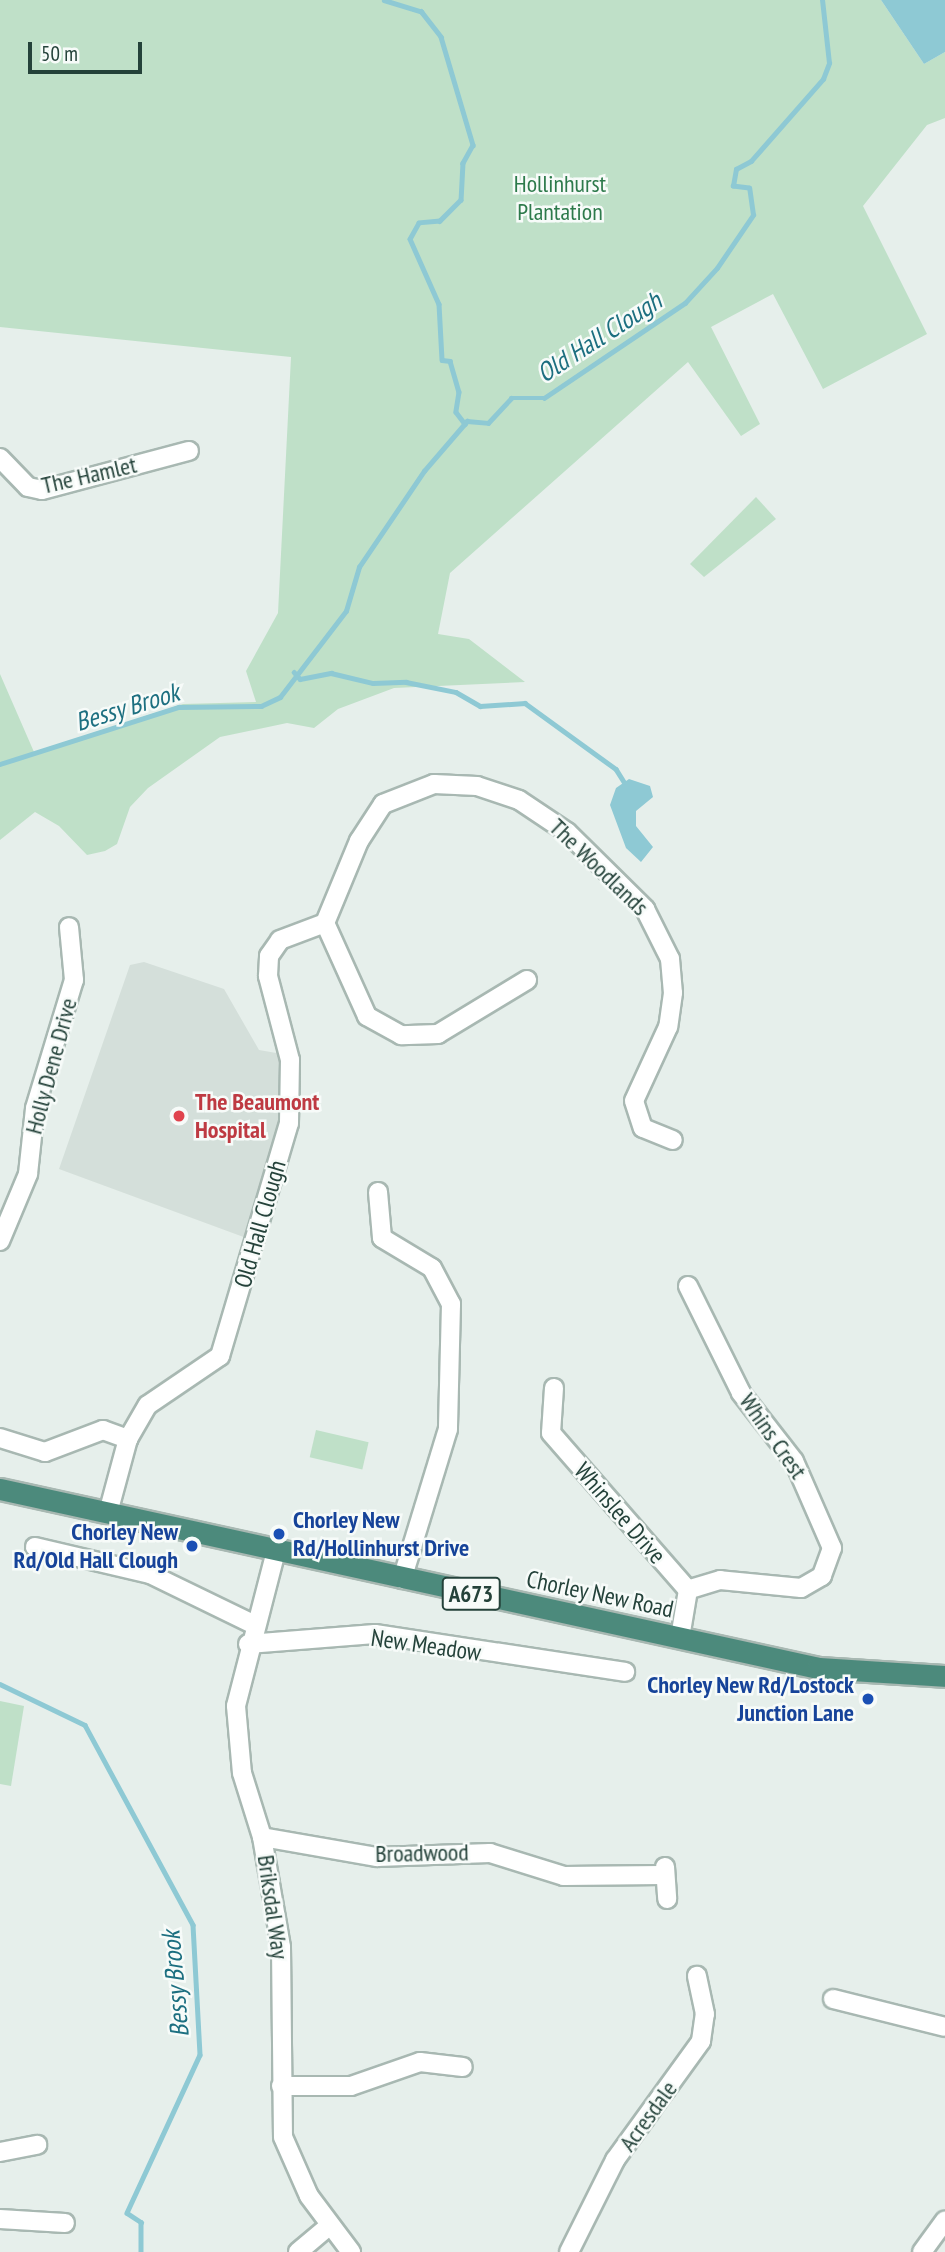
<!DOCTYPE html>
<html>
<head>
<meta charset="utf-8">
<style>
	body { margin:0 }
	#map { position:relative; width:945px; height:2252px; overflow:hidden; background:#e6efeb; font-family:"PT Sans Narrow",sans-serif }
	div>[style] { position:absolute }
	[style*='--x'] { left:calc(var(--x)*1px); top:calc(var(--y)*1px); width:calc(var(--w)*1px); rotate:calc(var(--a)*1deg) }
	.built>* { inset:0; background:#d4dfda }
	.green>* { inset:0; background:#bfe0c8; transform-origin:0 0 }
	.water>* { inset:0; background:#8ec9d4 }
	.stream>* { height:4.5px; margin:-2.25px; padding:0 2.25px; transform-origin:2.25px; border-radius:2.25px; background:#8ec9d4 }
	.roads { filter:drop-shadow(2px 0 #a8b8b2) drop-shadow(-2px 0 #a8b8b2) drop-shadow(0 2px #a8b8b2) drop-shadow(0 -2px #a8b8b2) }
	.minor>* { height:18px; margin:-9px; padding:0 9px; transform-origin:9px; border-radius:9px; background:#fff }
	.trunk>* { height:21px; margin:-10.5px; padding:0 10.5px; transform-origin:10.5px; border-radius:10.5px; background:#4c8a7c }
	.dots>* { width:19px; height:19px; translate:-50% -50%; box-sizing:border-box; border:4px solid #f7fbf9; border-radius:50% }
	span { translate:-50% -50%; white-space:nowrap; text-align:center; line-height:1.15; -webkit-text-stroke:5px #f7fbf9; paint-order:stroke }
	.shield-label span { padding:2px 5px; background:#f7fbf9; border:2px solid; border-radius:5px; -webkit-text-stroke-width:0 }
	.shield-label { font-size:23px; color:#24423a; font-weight:700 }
	.park-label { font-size:24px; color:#2d7a4b }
	.street-label { font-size:24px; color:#24423a }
	.health-label { font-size:24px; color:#be3a42; font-weight:700 }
	.left { translate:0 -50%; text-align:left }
	.transit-label { font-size:24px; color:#164399; font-weight:700 }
	.right { translate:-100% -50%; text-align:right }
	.water-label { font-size:26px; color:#1c6f80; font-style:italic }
	.scale { position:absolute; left:28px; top:42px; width:114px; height:32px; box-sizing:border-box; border:4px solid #24423a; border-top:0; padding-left:9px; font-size:21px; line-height:24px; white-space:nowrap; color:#24423a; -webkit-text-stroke:5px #f7fbf9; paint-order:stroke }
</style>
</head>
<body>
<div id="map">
	<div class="built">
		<i style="clip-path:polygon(144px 962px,224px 989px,259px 1050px,282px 1054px,278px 1133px,249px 1239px,59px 1169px,130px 965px)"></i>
	</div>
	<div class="green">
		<i style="clip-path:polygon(0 0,881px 0,924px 64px,945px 52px,945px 118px,927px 125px,863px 206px,927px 334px,823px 389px,773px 294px,711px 327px,760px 424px,741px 436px,688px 362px,450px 573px,438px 634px,469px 639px,525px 682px,394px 688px,338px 709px,314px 728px,287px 723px,220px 737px,148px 788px,130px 807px,117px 844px,105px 851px,87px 855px,59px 826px,35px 812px,0 840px,0 674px,34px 752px,183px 704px,256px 702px,246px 671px,278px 613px,291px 357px,0 327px)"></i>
		<i style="clip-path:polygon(756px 497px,776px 519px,704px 577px,690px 564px)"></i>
		<i style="left:316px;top:1430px;width:54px;height:28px;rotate:13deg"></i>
		<i style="clip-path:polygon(0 1701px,24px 1706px,11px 1786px,0 1784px)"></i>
	</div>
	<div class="water">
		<i style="clip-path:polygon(881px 0,945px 0,945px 52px,924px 64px)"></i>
		<i style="clip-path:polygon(629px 779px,650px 786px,653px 797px,636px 811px,636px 826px,653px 847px,641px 862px,626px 848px,610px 805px,616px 788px)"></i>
	</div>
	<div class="stream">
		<i style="--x:384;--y:0;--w:39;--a:17"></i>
		<i style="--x:421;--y:11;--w:33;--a:52"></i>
		<i style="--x:441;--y:37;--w:113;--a:73.5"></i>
		<i style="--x:473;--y:145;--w:21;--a:119"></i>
		<i style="--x:463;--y:163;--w:37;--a:93"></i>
		<i style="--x:461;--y:200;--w:30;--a:135"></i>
		<i style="--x:440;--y:221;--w:21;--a:175"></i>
		<i style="--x:419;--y:223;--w:18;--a:119"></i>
		<i style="--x:410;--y:239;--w:71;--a:66"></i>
		<i style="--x:439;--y:304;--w:56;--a:86.9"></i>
		<i style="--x:442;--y:360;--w:8;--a:7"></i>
		<i style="--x:450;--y:361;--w:32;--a:74"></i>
		<i style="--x:459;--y:392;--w:20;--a:99"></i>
		<i style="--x:456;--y:412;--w:15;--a:53"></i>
		<i style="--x:294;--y:672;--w:9;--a:49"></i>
		<i style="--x:300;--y:679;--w:32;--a:-11"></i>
		<i style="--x:331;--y:673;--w:43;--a:13.4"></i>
		<i style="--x:373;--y:683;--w:33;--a:-2"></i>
		<i style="--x:406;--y:682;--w:51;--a:11.3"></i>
		<i style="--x:456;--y:692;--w:28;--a:30"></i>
		<i style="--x:480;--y:706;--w:45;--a:-3.8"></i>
		<i style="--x:525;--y:703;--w:112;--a:36"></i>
		<i style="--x:616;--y:769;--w:15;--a:58"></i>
		<i style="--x:0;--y:764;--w:188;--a:-17.7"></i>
		<i style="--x:179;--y:707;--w:82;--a:-0.7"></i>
		<i style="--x:261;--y:706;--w:21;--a:-25"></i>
		<i style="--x:280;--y:697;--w:108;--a:-52.5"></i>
		<i style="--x:346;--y:611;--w:46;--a:-73.5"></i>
		<i style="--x:359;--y:567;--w:116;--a:-55.9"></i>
		<i style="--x:424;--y:471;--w:66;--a:-49.3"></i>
		<i style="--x:467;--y:421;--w:21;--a:5"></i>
		<i style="--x:488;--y:423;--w:34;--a:-47"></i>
		<i style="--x:511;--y:398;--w:33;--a:0"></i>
		<i style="--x:544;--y:398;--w:170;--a:-34"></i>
		<i style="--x:685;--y:303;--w:47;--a:-47.6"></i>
		<i style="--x:717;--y:268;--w:64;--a:-55.8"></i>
		<i style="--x:753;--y:215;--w:27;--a:-98"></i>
		<i style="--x:749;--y:188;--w:16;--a:-173"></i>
		<i style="--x:733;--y:186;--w:17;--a:-80"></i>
		<i style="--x:736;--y:169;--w:17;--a:-28"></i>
		<i style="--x:751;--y:161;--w:109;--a:-48.7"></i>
		<i style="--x:823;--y:79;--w:17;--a:-69"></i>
		<i style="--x:829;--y:63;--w:63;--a:-96.3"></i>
		<i style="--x:0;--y:1684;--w:94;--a:25.8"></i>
		<i style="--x:85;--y:1725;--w:227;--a:61.6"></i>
		<i style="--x:193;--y:1925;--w:130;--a:86.9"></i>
		<i style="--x:200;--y:2055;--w:174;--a:114.8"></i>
		<i style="--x:127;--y:2213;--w:17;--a:33"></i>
		<i style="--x:141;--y:2222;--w:30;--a:90"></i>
	</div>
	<div class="roads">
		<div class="minor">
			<i style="--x:0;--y:458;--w:40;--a:46"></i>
			<i style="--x:28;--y:487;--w:14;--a:12"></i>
			<i style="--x:42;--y:490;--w:152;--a:-14.9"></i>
			<i style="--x:527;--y:980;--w:104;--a:148.8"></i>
			<i style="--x:438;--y:1034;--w:37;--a:178"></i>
			<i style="--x:401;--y:1035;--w:39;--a:-151"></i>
			<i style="--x:367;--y:1016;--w:102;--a:-114.3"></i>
			<i style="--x:325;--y:923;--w:89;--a:-67.5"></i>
			<i style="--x:359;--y:841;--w:44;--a:-57"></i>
			<i style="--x:383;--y:804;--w:55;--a:-21.4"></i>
			<i style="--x:434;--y:784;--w:43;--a:2.7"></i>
			<i style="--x:477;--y:786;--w:44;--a:18.4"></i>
			<i style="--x:519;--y:800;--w:58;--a:33.7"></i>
			<i style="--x:567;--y:832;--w:110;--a:44.6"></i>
			<i style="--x:645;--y:909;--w:56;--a:63.4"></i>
			<i style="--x:670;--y:959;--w:34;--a:85"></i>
			<i style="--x:673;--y:993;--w:34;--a:98"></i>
			<i style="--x:668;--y:1027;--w:81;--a:114.7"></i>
			<i style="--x:634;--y:1101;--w:28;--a:72"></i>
			<i style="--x:643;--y:1128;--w:32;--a:22"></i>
			<i style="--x:378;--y:1192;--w:46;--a:85"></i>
			<i style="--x:382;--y:1238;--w:58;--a:31"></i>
			<i style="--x:432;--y:1268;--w:41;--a:62.2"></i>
			<i style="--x:451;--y:1304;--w:125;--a:91.4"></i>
			<i style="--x:448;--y:1429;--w:157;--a:107"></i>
			<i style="--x:0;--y:1241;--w:73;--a:-67.3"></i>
			<i style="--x:28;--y:1174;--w:66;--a:-83.9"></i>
			<i style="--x:35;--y:1108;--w:134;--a:-73.1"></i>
			<i style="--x:74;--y:980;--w:53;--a:-95.4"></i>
			<i style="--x:688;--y:1286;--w:119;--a:63.6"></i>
			<i style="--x:741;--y:1393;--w:86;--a:52.1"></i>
			<i style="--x:794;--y:1461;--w:95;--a:66.4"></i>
			<i style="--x:832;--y:1548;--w:30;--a:110"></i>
			<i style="--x:822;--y:1576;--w:24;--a:150"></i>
			<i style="--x:801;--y:1588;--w:81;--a:-174.4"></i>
			<i style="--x:720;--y:1580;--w:34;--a:163"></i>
			<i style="--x:554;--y:1388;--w:45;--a:93.8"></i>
			<i style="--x:551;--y:1433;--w:208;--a:48.9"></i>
			<i style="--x:688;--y:1590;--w:49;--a:99.5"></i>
			<i style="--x:0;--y:1438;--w:47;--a:17.3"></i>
			<i style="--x:45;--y:1452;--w:62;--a:-20.8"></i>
			<i style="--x:103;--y:1430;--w:27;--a:20"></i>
			<i style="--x:108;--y:1513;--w:77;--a:-74.9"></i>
			<i style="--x:128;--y:1439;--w:39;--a:-60"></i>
			<i style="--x:148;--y:1405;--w:87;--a:-34.2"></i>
			<i style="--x:220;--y:1356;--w:243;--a:-73.5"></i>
			<i style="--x:289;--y:1123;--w:63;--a:-89.1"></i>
			<i style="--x:290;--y:1060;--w:87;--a:-104.7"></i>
			<i style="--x:268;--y:976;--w:20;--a:-87"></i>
			<i style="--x:269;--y:956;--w:19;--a:-55"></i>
			<i style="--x:280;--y:940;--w:48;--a:-20.7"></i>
			<i style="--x:35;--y:1547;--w:118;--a:13.2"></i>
			<i style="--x:150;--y:1574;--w:114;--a:25.9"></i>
			<i style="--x:276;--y:1551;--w:160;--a:104.5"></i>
			<i style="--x:236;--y:1706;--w:67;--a:84.9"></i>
			<i style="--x:242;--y:1773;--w:67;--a:72.6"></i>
			<i style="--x:262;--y:1837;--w:112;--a:80.2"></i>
			<i style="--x:281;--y:1947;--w:190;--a:89.4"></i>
			<i style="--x:283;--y:2137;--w:64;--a:66.2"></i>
			<i style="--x:309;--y:2196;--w:70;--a:53.1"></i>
			<i style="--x:248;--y:1644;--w:127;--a:-4.5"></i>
			<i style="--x:375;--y:1634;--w:253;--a:8.6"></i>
			<i style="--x:262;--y:1837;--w:117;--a:9.9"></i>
			<i style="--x:377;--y:1857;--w:113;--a:-2"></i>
			<i style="--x:490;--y:1853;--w:77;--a:17.3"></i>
			<i style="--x:564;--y:1876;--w:98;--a:-0.6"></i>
			<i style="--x:665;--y:1867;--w:32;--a:86"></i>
			<i style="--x:833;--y:1999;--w:115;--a:14"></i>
			<i style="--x:281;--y:2086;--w:70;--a:0"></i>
			<i style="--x:351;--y:2086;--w:73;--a:-19.2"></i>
			<i style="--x:420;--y:2062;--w:43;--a:6.6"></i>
			<i style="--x:0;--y:2152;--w:38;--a:-11"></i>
			<i style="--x:0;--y:2219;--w:65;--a:3.5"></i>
			<i style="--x:298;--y:2252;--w:39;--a:-40"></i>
			<i style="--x:569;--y:2252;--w:103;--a:-63.4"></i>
			<i style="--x:615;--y:2160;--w:147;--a:-54.1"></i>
			<i style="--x:701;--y:2041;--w:27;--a:-82"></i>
			<i style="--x:705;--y:2014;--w:39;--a:-102"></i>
			<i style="--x:922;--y:2252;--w:39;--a:-54"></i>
		</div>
		<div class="trunk">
			<i style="--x:0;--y:1489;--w:837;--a:12.34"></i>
			<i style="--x:818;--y:1668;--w:127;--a:3.6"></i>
		</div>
	</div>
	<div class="dots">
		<i style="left:179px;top:1116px;background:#e0444e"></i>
		<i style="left:279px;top:1534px;background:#1a4fb4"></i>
		<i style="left:192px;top:1546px;background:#1a4fb4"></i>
		<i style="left:868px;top:1699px;background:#1a4fb4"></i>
	</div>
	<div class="shield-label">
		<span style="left:471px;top:1594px">A673</span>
	</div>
	<div class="park-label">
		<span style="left:560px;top:198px">Hollinhurst<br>Plantation</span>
	</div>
	<div class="street-label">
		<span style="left:89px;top:475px;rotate:-13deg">The Hamlet</span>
		<span style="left:599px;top:867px;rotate:44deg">The Woodlands</span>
		<span style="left:51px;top:1066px;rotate:-75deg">Holly Dene Drive</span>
		<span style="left:260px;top:1224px;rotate:-74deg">Old Hall Clough</span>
		<span style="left:773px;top:1436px;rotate:55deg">Whins Crest</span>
		<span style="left:620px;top:1513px;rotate:49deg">Whinslee Drive</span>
		<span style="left:600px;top:1594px;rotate:12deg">Chorley New Road</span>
		<span style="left:426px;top:1645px;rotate:8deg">New Meadow</span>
		<span style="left:422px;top:1853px;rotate:-1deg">Broadwood</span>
		<span style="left:273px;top:1907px;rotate:82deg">Briksdal Way</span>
		<span style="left:648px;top:2116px;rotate:-54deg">Acresdale</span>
	</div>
	<div class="health-label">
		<span class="left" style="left:195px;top:1116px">The Beaumont<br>Hospital</span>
	</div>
	<div class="transit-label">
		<span class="left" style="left:293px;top:1534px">Chorley New<br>Rd/Hollinhurst Drive</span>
		<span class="right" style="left:178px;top:1546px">Chorley New<br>Rd/Old Hall Clough</span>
		<span class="right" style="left:854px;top:1699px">Chorley New Rd/Lostock<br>Junction Lane</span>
	</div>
	<div class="water-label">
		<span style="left:599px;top:337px;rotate:-33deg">Old Hall Clough</span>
		<span style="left:127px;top:707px;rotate:-17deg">Bessy Brook</span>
		<span style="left:175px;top:1984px;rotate:-95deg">Bessy Brook</span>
	</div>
	<div class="scale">50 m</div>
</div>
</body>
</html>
